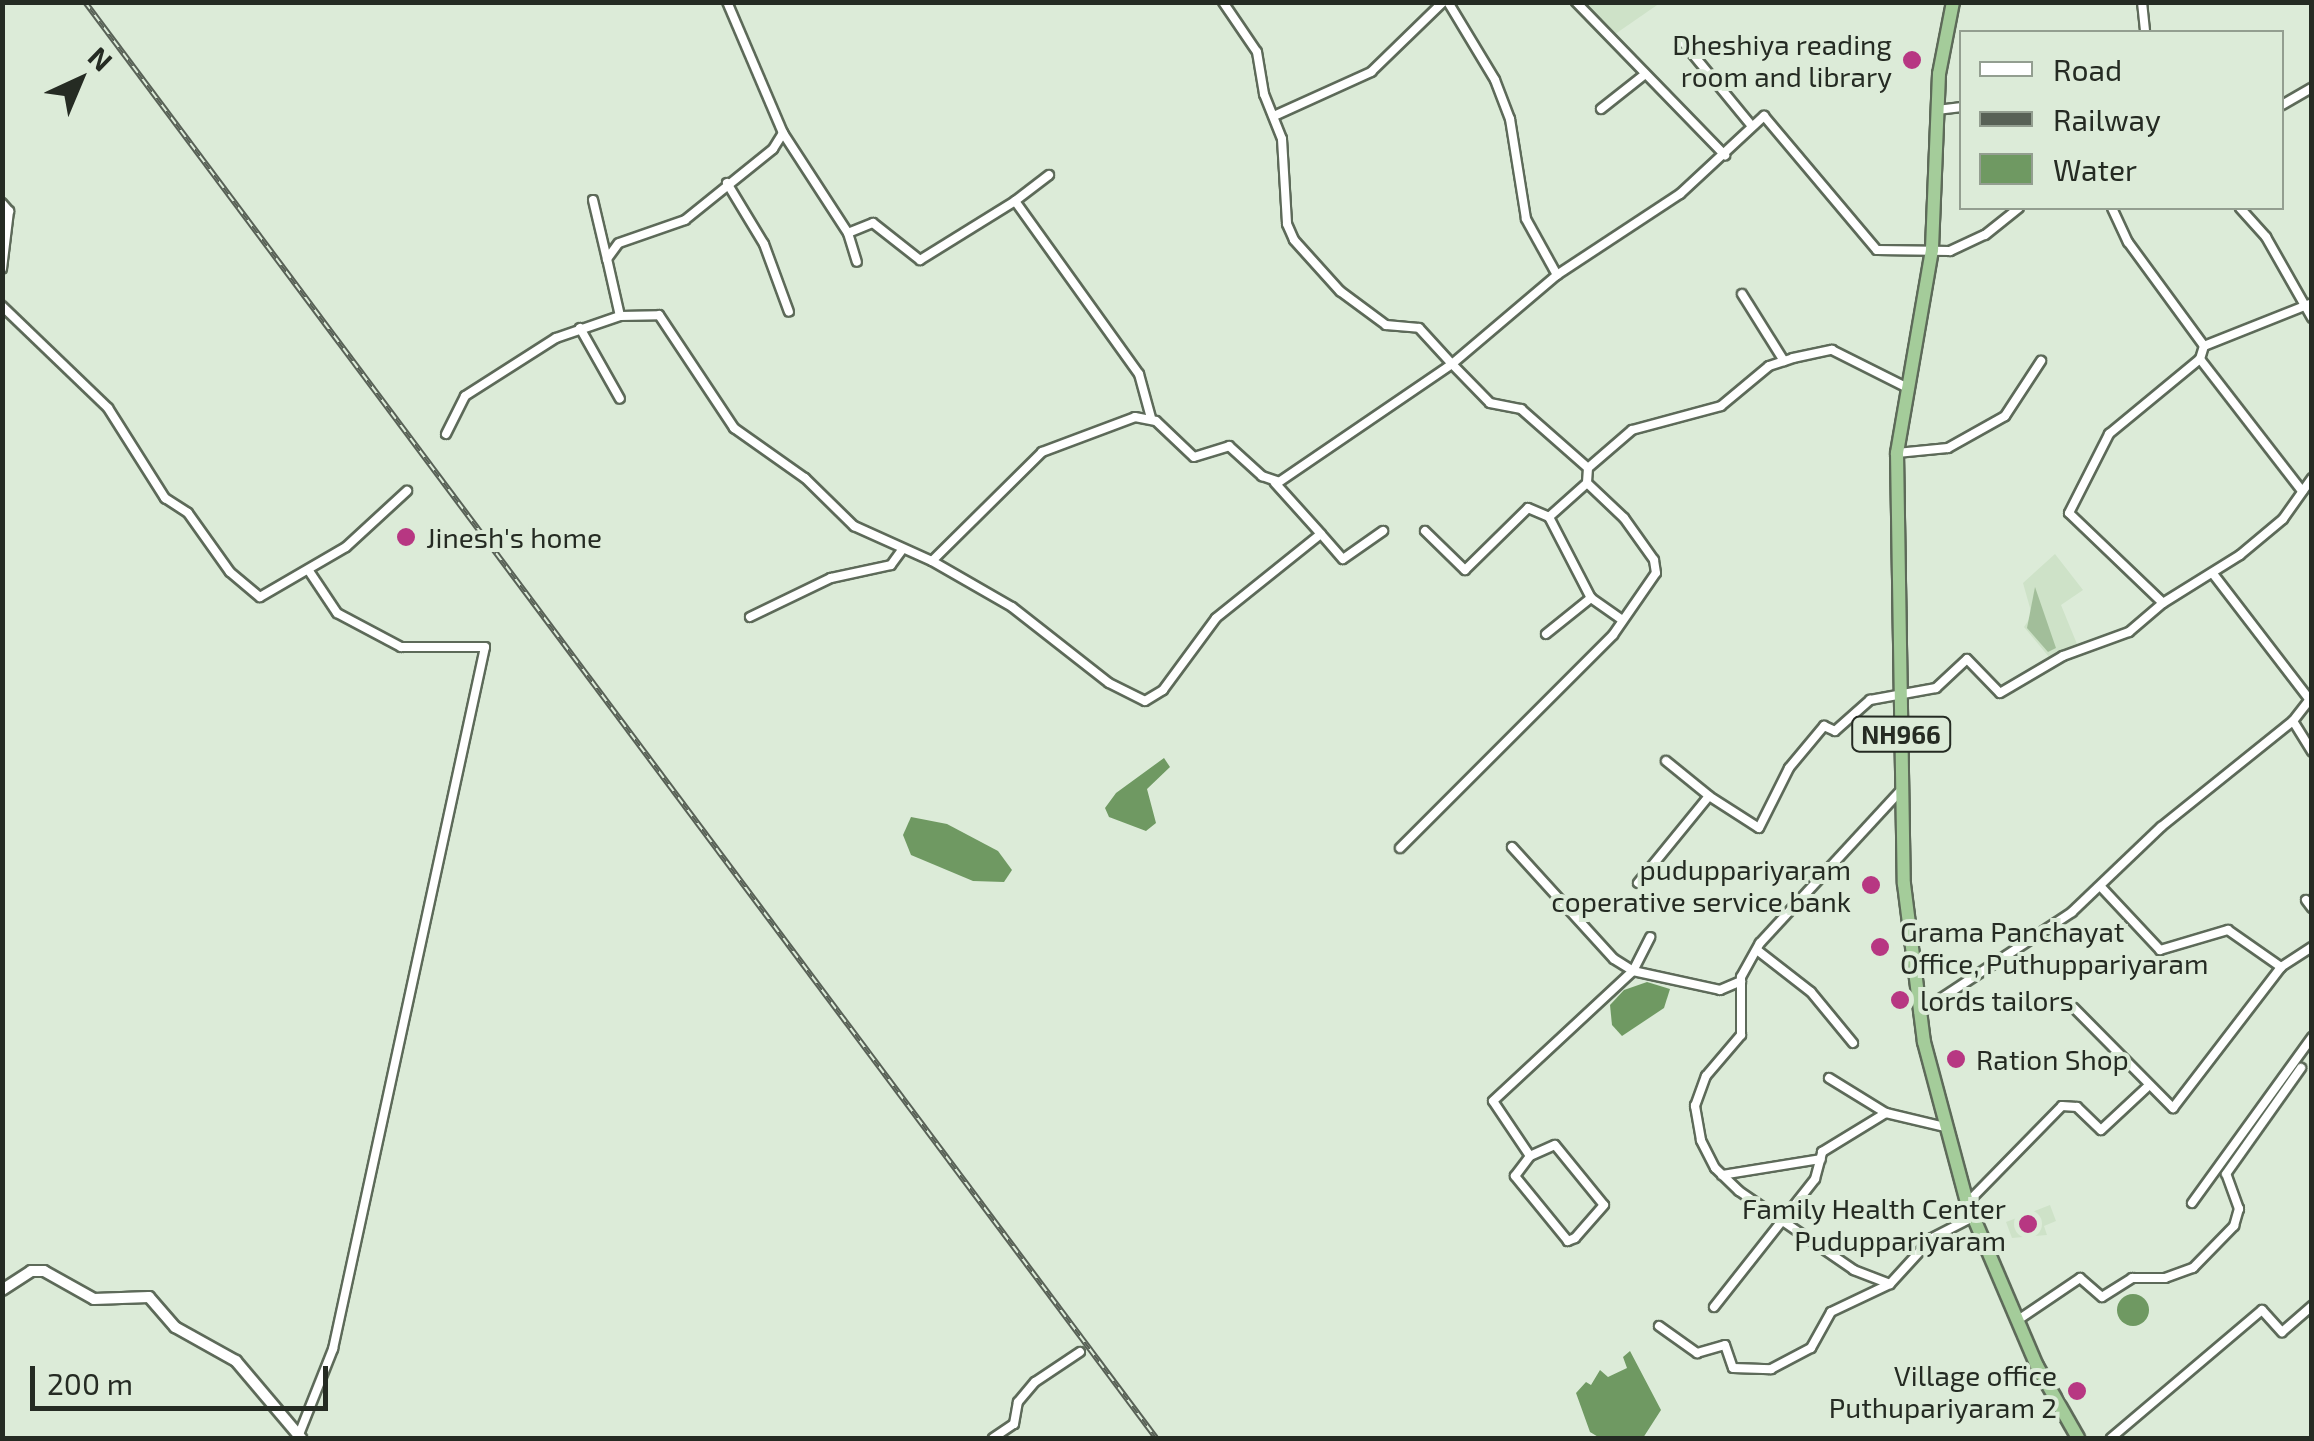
<!DOCTYPE html>
<html>
<head>
<meta charset="utf-8">
<style>
	body { margin:0 }
	#map { position:relative; width:2314px; height:1441px; overflow:hidden; background:#dcebd8; font-family:"Exo 2",sans-serif }
	div>[style] { position:absolute }
	[style*='--x'] { left:calc(var(--x)*1px); top:calc(var(--y)*1px); width:calc(var(--w)*1px); rotate:calc(var(--a)*1deg) }
	.built>* { inset:0; background:#cee2c8 }
	.green>* { inset:0; background:#a2be9a }
	.water>* { inset:0; background:#6f9962 }
	.round { border-radius:50% }
	.roads { filter:drop-shadow(2px 0 #5d6a59) drop-shadow(-2px 0 #5d6a59) drop-shadow(0 2px #5d6a59) drop-shadow(0 -2px #5d6a59) }
	.minor>* { height:8px; margin:-4px; padding:0 4px; transform-origin:4px; border-radius:4px; background:#fff }
	.tertiary>* { height:10px; margin:-5px; padding:0 5px; transform-origin:5px; border-radius:5px; background:#fff }
	.trunk>* { height:12px; margin:-6px; padding:0 6px; transform-origin:6px; border-radius:6px; background:#a4cc9a }
	.rail>* { height:6px; margin-top:-3px; transform-origin:0; background:repeating-linear-gradient(90deg,#dcebd8 0 8px,#586156 0 16px); box-sizing:border-box; border-block:2px solid #586156 }
	.dots>* { width:28px; height:28px; translate:-50% -50%; box-sizing:border-box; border:5px solid #dcebd8; border-radius:50% }
	span { translate:-50% -50%; white-space:nowrap; text-align:center; line-height:1.15; -webkit-text-stroke:8px #dcebd8; paint-order:stroke }
	.shield-label span { padding:2px 8px; background:#dcebd8; border:2px solid; border-radius:8px; -webkit-text-stroke-width:0 }
	.shield-label { font-size:25px; color:#252b23; font-weight:700 }
	.poi-label { font-size:28px; color:#252b23 }
	.right { translate:-100% -50%; text-align:right }
	.left { translate:0 -50%; text-align:left }
	.frame { position:absolute; inset:0; border:5px solid #252b23; pointer-events:none }
	.legend { position:absolute; left:1959px; top:30px; width:325px; height:180px; box-sizing:border-box; background:#dcebd8; border:2px solid #939e90; margin:0; padding:12px 18px; list-style:none; font-size:30px; color:#252b23 }
	.legend li { display:flex; align-items:center; gap:20px; height:50px }
	.legend b { width:50px; border:2px solid #939e90 }
	.north { position:absolute; left:30px; top:30px; width:100px; height:100px; -webkit-text-stroke:8px #dcebd8; paint-order:stroke; rotate:44deg; font-size:28px; font-weight:700; line-height:40px; text-align:center; color:#252b23 }
	.north::after { content:''; display:block; margin:auto; width:35px; height:45px; background:#252b23; clip-path:polygon(50% 0,100% 100%,50% 72%,0 100%) }
	.scale { position:absolute; left:30px; top:1366px; width:298px; height:45px; box-sizing:border-box; border:5px solid #252b23; border-top:0; padding-left:12px; font-size:30px; line-height:35px; white-space:nowrap; color:#252b23; -webkit-text-stroke:8px #dcebd8; paint-order:stroke }
</style>
</head>
<body>
<div id="map">
	<div class="built">
		<i style="clip-path:polygon(1576px 3px,1660px 3px,1608px 39px)"></i>
		<i style="clip-path:polygon(2055px 554px,2083px 590px,2061px 605px,2077px 644px,2049px 657px,2024px 627px,2032px 615px,2023px 583px)"></i>
		<i style="clip-path:polygon(2050px 1205px,2056px 1221px,2044px 1226px,2047px 1235px,2012px 1238px,2006px 1222px)"></i>
	</div>
	<div class="green">
		<i style="clip-path:polygon(2035px 587px,2056px 648px,2048px 652px,2027px 628px)"></i>
	</div>
	<div class="water">
		<i style="clip-path:polygon(1164px 758px,1170px 767px,1147px 789px,1156px 823px,1146px 831px,1109px 817px,1105px 808px,1116px 793px)"></i>
		<i style="clip-path:polygon(911px 817px,947px 824px,998px 851px,1012px 870px,1004px 882px,973px 881px,911px 855px,903px 835px)"></i>
		<i style="clip-path:polygon(1647px 982px,1670px 989px,1664px 1008px,1622px 1036px,1612px 1025px,1610px 1005px,1624px 990px)"></i>
		<i class="round" style="left:2117px;top:1294px;width:32px;height:32px"></i>
		<i style="clip-path:polygon(1630px 1351px,1661px 1410px,1643px 1438px,1600px 1438px,1590px 1432px,1576px 1393px,1586px 1382px,1591px 1385px,1600px 1370px,1608px 1377px,1627px 1368px,1623px 1357px)"></i>
	</div>
	<div class="roads">
		<div class="minor">
			<i style="--x:1223;--y:2;--w:60;--a:55.8"></i>
			<i style="--x:1257;--y:52;--w:43;--a:80.5"></i>
			<i style="--x:1264;--y:94;--w:48;--a:68.2"></i>
			<i style="--x:1282;--y:139;--w:85;--a:86.6"></i>
			<i style="--x:1287;--y:224;--w:17;--a:66"></i>
			<i style="--x:1294;--y:240;--w:69;--a:48"></i>
			<i style="--x:1340;--y:291;--w:57;--a:36.5"></i>
			<i style="--x:1386;--y:325;--w:33;--a:5"></i>
			<i style="--x:1419;--y:328;--w:49;--a:47.5"></i>
			<i style="--x:1452;--y:364;--w:138;--a:-40.3"></i>
			<i style="--x:1557;--y:275;--w:147;--a:-33.4"></i>
			<i style="--x:1680;--y:194;--w:115;--a:-42.9"></i>
			<i style="--x:1764;--y:116;--w:175;--a:49.9"></i>
			<i style="--x:1877;--y:250;--w:73;--a:0.8"></i>
			<i style="--x:1950;--y:251;--w:38;--a:-25"></i>
			<i style="--x:1985;--y:235;--w:43;--a:-38.5"></i>
			<i style="--x:1448;--y:2;--w:91;--a:58.9"></i>
			<i style="--x:1495;--y:80;--w:42;--a:69"></i>
			<i style="--x:1510;--y:119;--w:101;--a:80.9"></i>
			<i style="--x:1526;--y:219;--w:64;--a:61"></i>
			<i style="--x:1576;--y:2;--w:214;--a:45.8"></i>
			<i style="--x:2142;--y:2;--w:30;--a:84"></i>
			<i style="--x:1682;--y:41;--w:109;--a:50.6"></i>
			<i style="--x:2282;--y:105;--w:34;--a:-30"></i>
			<i style="--x:1601;--y:109;--w:55;--a:-38.3"></i>
			<i style="--x:1937;--y:110;--w:25;--a:-7"></i>
			<i style="--x:1274;--y:116;--w:107;--a:-24.4"></i>
			<i style="--x:1371;--y:72;--w:100;--a:-44.2"></i>
			<i style="--x:783;--y:133;--w:119;--a:57"></i>
			<i style="--x:848;--y:233;--w:30;--a:73"></i>
			<i style="--x:1049;--y:175;--w:43;--a:142.6"></i>
			<i style="--x:1015;--y:201;--w:213;--a:54.4"></i>
			<i style="--x:1139;--y:374;--w:46;--a:74.7"></i>
			<i style="--x:727;--y:183;--w:71;--a:58.8"></i>
			<i style="--x:764;--y:244;--w:72;--a:69.8"></i>
			<i style="--x:593;--y:200;--w:61;--a:76.7"></i>
			<i style="--x:2;--y:203;--w:11;--a:49"></i>
			<i style="--x:9;--y:211;--w:58;--a:96.9"></i>
			<i style="--x:2112;--y:208;--w:38;--a:65"></i>
			<i style="--x:2128;--y:242;--w:129;--a:53.8"></i>
			<i style="--x:2204;--y:346;--w:116;--a:-21.7"></i>
			<i style="--x:2240;--y:208;--w:39;--a:48"></i>
			<i style="--x:2266;--y:237;--w:93;--a:60.4"></i>
			<i style="--x:848;--y:233;--w:27;--a:-22"></i>
			<i style="--x:873;--y:223;--w:60;--a:38.2"></i>
			<i style="--x:920;--y:260;--w:112;--a:-31.8"></i>
			<i style="--x:619;--y:243;--w:70;--a:-19.2"></i>
			<i style="--x:685;--y:220;--w:113;--a:-38.9"></i>
			<i style="--x:773;--y:149;--w:19;--a:-58"></i>
			<i style="--x:783;--y:133;--w:142;--a:-113.1"></i>
			<i style="--x:1742;--y:294;--w:79;--a:57.9"></i>
			<i style="--x:2;--y:306;--w:147;--a:43.9"></i>
			<i style="--x:108;--y:408;--w:107;--a:57.7"></i>
			<i style="--x:165;--y:498;--w:27;--a:33"></i>
			<i style="--x:188;--y:513;--w:72;--a:54.6"></i>
			<i style="--x:230;--y:572;--w:39;--a:40"></i>
			<i style="--x:260;--y:597;--w:99;--a:-30.2"></i>
			<i style="--x:346;--y:547;--w:83;--a:-42.6"></i>
			<i style="--x:620;--y:316;--w:39;--a:-1"></i>
			<i style="--x:659;--y:315;--w:136;--a:56.4"></i>
			<i style="--x:734;--y:428;--w:87;--a:35.2"></i>
			<i style="--x:805;--y:478;--w:69;--a:44.4"></i>
			<i style="--x:854;--y:526;--w:85;--a:24.2"></i>
			<i style="--x:932;--y:561;--w:155;--a:-44.7"></i>
			<i style="--x:1042;--y:452;--w:99;--a:-20.6"></i>
			<i style="--x:1135;--y:417;--w:21;--a:11"></i>
			<i style="--x:1156;--y:421;--w:52;--a:43.5"></i>
			<i style="--x:1194;--y:457;--w:37;--a:-17"></i>
			<i style="--x:1229;--y:446;--w:45;--a:42.3"></i>
			<i style="--x:1262;--y:476;--w:18;--a:19"></i>
			<i style="--x:1279;--y:482;--w:209;--a:-34.3"></i>
			<i style="--x:1452;--y:364;--w:54;--a:45.7"></i>
			<i style="--x:1490;--y:403;--w:32;--a:11"></i>
			<i style="--x:1521;--y:409;--w:89;--a:41.4"></i>
			<i style="--x:1588;--y:468;--w:58;--a:-40.8"></i>
			<i style="--x:1632;--y:430;--w:92;--a:-15.1"></i>
			<i style="--x:1721;--y:406;--w:62;--a:-39.8"></i>
			<i style="--x:1769;--y:366;--w:25;--a:-18"></i>
			<i style="--x:1793;--y:358;--w:40;--a:-12"></i>
			<i style="--x:1832;--y:350;--w:80;--a:26.6"></i>
			<i style="--x:580;--y:328;--w:81;--a:60.6"></i>
			<i style="--x:2200;--y:359;--w:167;--a:52.3"></i>
			<i style="--x:446;--y:434;--w:42;--a:-63.4"></i>
			<i style="--x:465;--y:396;--w:108;--a:-32.5"></i>
			<i style="--x:556;--y:338;--w:68;--a:-19"></i>
			<i style="--x:620;--y:316;--w:58;--a:-102.8"></i>
			<i style="--x:607;--y:259;--w:19;--a:-54"></i>
			<i style="--x:1897;--y:453;--w:51;--a:-5.6"></i>
			<i style="--x:1948;--y:448;--w:65;--a:-29.3"></i>
			<i style="--x:2005;--y:416;--w:66;--a:-56.8"></i>
			<i style="--x:1588;--y:468;--w:15;--a:94"></i>
			<i style="--x:1587;--y:483;--w:51;--a:138.2"></i>
			<i style="--x:1549;--y:517;--w:91;--a:62.6"></i>
			<i style="--x:1591;--y:598;--w:37;--a:35"></i>
			<i style="--x:1425;--y:531;--w:56;--a:44.3"></i>
			<i style="--x:1465;--y:570;--w:88;--a:-44.5"></i>
			<i style="--x:1528;--y:508;--w:23;--a:23"></i>
			<i style="--x:1321;--y:534;--w:33;--a:49"></i>
			<i style="--x:1343;--y:559;--w:49;--a:-35"></i>
			<i style="--x:932;--y:561;--w:92;--a:29.9"></i>
			<i style="--x:1012;--y:607;--w:123;--a:38.1"></i>
			<i style="--x:1109;--y:683;--w:40;--a:26.6"></i>
			<i style="--x:1145;--y:701;--w:21;--a:-31"></i>
			<i style="--x:1163;--y:690;--w:89;--a:-53.6"></i>
			<i style="--x:1216;--y:618;--w:134;--a:-38.7"></i>
			<i style="--x:1321;--y:534;--w:69;--a:-132"></i>
			<i style="--x:2214;--y:575;--w:156;--a:52.5"></i>
			<i style="--x:2163;--y:603;--w:130;--a:-136.2"></i>
			<i style="--x:2069;--y:513;--w:89;--a:-63.1"></i>
			<i style="--x:2109;--y:434;--w:118;--a:-39.5"></i>
			<i style="--x:2200;--y:359;--w:14;--a:-73"></i>
			<i style="--x:750;--y:617;--w:90;--a:-25.7"></i>
			<i style="--x:831;--y:578;--w:61;--a:-12.2"></i>
			<i style="--x:891;--y:565;--w:19;--a:-54"></i>
			<i style="--x:1546;--y:634;--w:58;--a:-38.7"></i>
			<i style="--x:2293;--y:721;--w:36;--a:58"></i>
			<i style="--x:1666;--y:761;--w:55;--a:39.1"></i>
			<i style="--x:1512;--y:847;--w:151;--a:47.7"></i>
			<i style="--x:1614;--y:959;--w:22;--a:32"></i>
			<i style="--x:1633;--y:971;--w:38;--a:-63"></i>
			<i style="--x:1400;--y:848;--w:301;--a:-45"></i>
			<i style="--x:1613;--y:635;--w:75;--a:-55.3"></i>
			<i style="--x:1656;--y:573;--w:13;--a:-99"></i>
			<i style="--x:1654;--y:560;--w:52;--a:-125.5"></i>
			<i style="--x:1624;--y:518;--w:51;--a:-136.6"></i>
			<i style="--x:1638;--y:883;--w:112;--a:-50.8"></i>
			<i style="--x:1709;--y:796;--w:59;--a:32.6"></i>
			<i style="--x:1759;--y:828;--w:67;--a:-63.4"></i>
			<i style="--x:1789;--y:768;--w:55;--a:-50.2"></i>
			<i style="--x:1824;--y:726;--w:12;--a:24"></i>
			<i style="--x:1835;--y:731;--w:47;--a:-41.5"></i>
			<i style="--x:1870;--y:700;--w:67;--a:-10.3"></i>
			<i style="--x:1936;--y:688;--w:42;--a:-43.1"></i>
			<i style="--x:1967;--y:659;--w:47;--a:45.9"></i>
			<i style="--x:2000;--y:693;--w:73;--a:-30.4"></i>
			<i style="--x:2063;--y:656;--w:70;--a:-20"></i>
			<i style="--x:2129;--y:632;--w:45;--a:-40.5"></i>
			<i style="--x:2163;--y:603;--w:91;--a:-31.9"></i>
			<i style="--x:2240;--y:555;--w:56;--a:-39.9"></i>
			<i style="--x:2283;--y:519;--w:50;--a:-54.7"></i>
			<i style="--x:2102;--y:888;--w:85;--a:46.9"></i>
			<i style="--x:2160;--y:950;--w:71;--a:-16.4"></i>
			<i style="--x:2228;--y:930;--w:65;--a:34.9"></i>
			<i style="--x:2306;--y:900;--w:10;--a:53"></i>
			<i style="--x:1757;--y:950;--w:68;--a:37.9"></i>
			<i style="--x:1811;--y:992;--w:66;--a:50.5"></i>
			<i style="--x:2074;--y:1008;--w:141;--a:45.3"></i>
			<i style="--x:2173;--y:1108;--w:178;--a:-52.5"></i>
			<i style="--x:2281;--y:967;--w:37;--a:-33"></i>
			<i style="--x:1919;--y:1013;--w:183;--a:-33.4"></i>
			<i style="--x:2072;--y:912;--w:123;--a:-43.7"></i>
			<i style="--x:2161;--y:827;--w:169;--a:-38.8"></i>
			<i style="--x:2293;--y:721;--w:31;--a:-52"></i>
			<i style="--x:1829;--y:1078;--w:67;--a:31.6"></i>
			<i style="--x:1886;--y:1113;--w:61;--a:13.3"></i>
			<i style="--x:1530;--y:1156;--w:27;--a:-24"></i>
			<i style="--x:1555;--y:1145;--w:77;--a:50.8"></i>
			<i style="--x:1604;--y:1205;--w:44;--a:131.3"></i>
			<i style="--x:1575;--y:1238;--w:8;--a:157"></i>
			<i style="--x:1568;--y:1241;--w:84;--a:-129.2"></i>
			<i style="--x:1515;--y:1176;--w:25;--a:-53"></i>
			<i style="--x:1530;--y:1156;--w:66;--a:-123.9"></i>
			<i style="--x:1493;--y:1101;--w:191;--a:-42.9"></i>
			<i style="--x:1633;--y:971;--w:89;--a:12.3"></i>
			<i style="--x:1720;--y:990;--w:23;--a:-23"></i>
			<i style="--x:1722;--y:1175;--w:100;--a:-9.2"></i>
			<i style="--x:1968;--y:1202;--w:134;--a:-45.6"></i>
			<i style="--x:2062;--y:1106;--w:15;--a:4"></i>
			<i style="--x:2077;--y:1107;--w:33;--a:44"></i>
			<i style="--x:2101;--y:1130;--w:62;--a:-43"></i>
			<i style="--x:2192;--y:1203;--w:205;--a:-54.1"></i>
			<i style="--x:1890;--y:1284;--w:39;--a:-159"></i>
			<i style="--x:1854;--y:1270;--w:140;--a:-145.5"></i>
			<i style="--x:1739;--y:1191;--w:33;--a:-136"></i>
			<i style="--x:1715;--y:1168;--w:31;--a:-117"></i>
			<i style="--x:1701;--y:1140;--w:35;--a:-100"></i>
			<i style="--x:1695;--y:1106;--w:32;--a:-70"></i>
			<i style="--x:1706;--y:1076;--w:54;--a:-49.5"></i>
			<i style="--x:1741;--y:1035;--w:58;--a:-90"></i>
			<i style="--x:1741;--y:977;--w:39;--a:-61"></i>
			<i style="--x:1760;--y:943;--w:208;--a:-47.3"></i>
			<i style="--x:1714;--y:1307;--w:163;--a:-51.7"></i>
			<i style="--x:1815;--y:1179;--w:28;--a:-75"></i>
			<i style="--x:1822;--y:1152;--w:75;--a:-31.4"></i>
			<i style="--x:2018;--y:1320;--w:75;--a:-34.1"></i>
			<i style="--x:2080;--y:1278;--w:29;--a:41"></i>
			<i style="--x:2102;--y:1297;--w:36;--a:-32"></i>
			<i style="--x:2132;--y:1278;--w:33;--a:0"></i>
			<i style="--x:2165;--y:1278;--w:30;--a:-20"></i>
			<i style="--x:2193;--y:1268;--w:59;--a:-45.7"></i>
			<i style="--x:2234;--y:1226;--w:18;--a:-74"></i>
			<i style="--x:2239;--y:1209;--w:37;--a:-110"></i>
			<i style="--x:2226;--y:1174;--w:130;--a:-54.7"></i>
			<i style="--x:1659;--y:1326;--w:47;--a:35.4"></i>
			<i style="--x:1697;--y:1353;--w:29;--a:-16"></i>
			<i style="--x:1725;--y:1345;--w:24;--a:71"></i>
			<i style="--x:1733;--y:1368;--w:38;--a:2"></i>
			<i style="--x:1771;--y:1369;--w:45;--a:-27.7"></i>
			<i style="--x:1811;--y:1348;--w:41;--a:-60.9"></i>
			<i style="--x:1831;--y:1312;--w:65;--a:-25.4"></i>
			<i style="--x:1890;--y:1284;--w:62;--a:-47.6"></i>
			<i style="--x:1932;--y:1238;--w:46;--a:-27.1"></i>
			<i style="--x:298;--y:1437;--w:95;--a:-68.3"></i>
			<i style="--x:333;--y:1349;--w:718;--a:-77.78"></i>
			<i style="--x:485;--y:647;--w:84;--a:180"></i>
			<i style="--x:401;--y:647;--w:72;--a:-152"></i>
			<i style="--x:337;--y:613;--w:50;--a:-123.7"></i>
			<i style="--x:993;--y:1438;--w:25;--a:-34"></i>
			<i style="--x:1014;--y:1424;--w:22;--a:-80"></i>
			<i style="--x:1018;--y:1402;--w:26;--a:-50"></i>
			<i style="--x:1035;--y:1382;--w:54;--a:-33.7"></i>
			<i style="--x:2111;--y:1438;--w:198;--a:-40.3"></i>
			<i style="--x:2262;--y:1310;--w:30;--a:48"></i>
			<i style="--x:2282;--y:1332;--w:40;--a:-41"></i>
		</div>
		<div class="tertiary">
			<i style="--x:2;--y:1290;--w:35;--a:-33"></i>
			<i style="--x:31;--y:1271;--w:13;--a:0"></i>
			<i style="--x:44;--y:1271;--w:57;--a:29.2"></i>
			<i style="--x:94;--y:1299;--w:55;--a:-2.1"></i>
			<i style="--x:149;--y:1297;--w:40;--a:49"></i>
			<i style="--x:175;--y:1327;--w:70;--a:29.1"></i>
			<i style="--x:236;--y:1361;--w:101;--a:49.8"></i>
		</div>
		<div class="trunk">
			<i style="--x:1953;--y:2;--w:73;--a:101"></i>
			<i style="--x:1939;--y:74;--w:176;--a:92.3"></i>
			<i style="--x:1932;--y:250;--w:206;--a:99.8"></i>
			<i style="--x:1897;--y:453;--w:431;--a:89.1"></i>
			<i style="--x:1904;--y:884;--w:159;--a:82.8"></i>
			<i style="--x:1924;--y:1042;--w:166;--a:75"></i>
			<i style="--x:1967;--y:1202;--w:178;--a:66.9"></i>
			<i style="--x:2037;--y:1366;--w:83;--a:60.3"></i>
		</div>
	</div>
	<div class="rail">
		<i style="--x:85;--y:2;--w:1791;--a:53.28"></i>
	</div>
	<div class="dots">
		<i style="left:1912px;top:60px;background:#b73782"></i>
		<i style="left:406px;top:537px;background:#b73782"></i>
		<i style="left:1871px;top:885px;background:#b73782"></i>
		<i style="left:1880px;top:947px;background:#b73782"></i>
		<i style="left:1900px;top:1000px;background:#b73782"></i>
		<i style="left:1956px;top:1059px;background:#b73782"></i>
		<i style="left:2028px;top:1224px;background:#b73782"></i>
		<i style="left:2077px;top:1391px;background:#b73782"></i>
	</div>
	<div class="shield-label">
		<span style="left:1901px;top:734px">NH966</span>
	</div>
	<div class="poi-label">
		<span class="right" style="left:1892px;top:60px">Dheshiya reading<br>room and library</span>
		<span class="left" style="left:426px;top:537px">Jinesh's home</span>
		<span class="right" style="left:1851px;top:885px">puduppariyaram<br>coperative service bank</span>
		<span class="left" style="left:1900px;top:947px">Grama Panchayat<br>Office, Puthuppariyaram</span>
		<span class="left" style="left:1920px;top:1000px">lords tailors</span>
		<span class="left" style="left:1976px;top:1059px">Ration Shop</span>
		<span class="right" style="left:2006px;top:1224px">Family Health Center<br>Puduppariyaram</span>
		<span class="right" style="left:2057px;top:1391px">Village office<br>Puthupariyaram 2</span>
	</div>
	<div class="frame"></div>
	<ul class="legend">
	<li><b style="height:12px;background:#fff"></b>Road</li>
	<li><b style="height:12px;background:#586156"></b>Railway</li>
	<li><b style="height:28px;background:#6f9962"></b>Water</li>
	</ul>
	<div class="north">N</div>
	<div class="scale">200 m</div>
</div>
</body>
</html>
